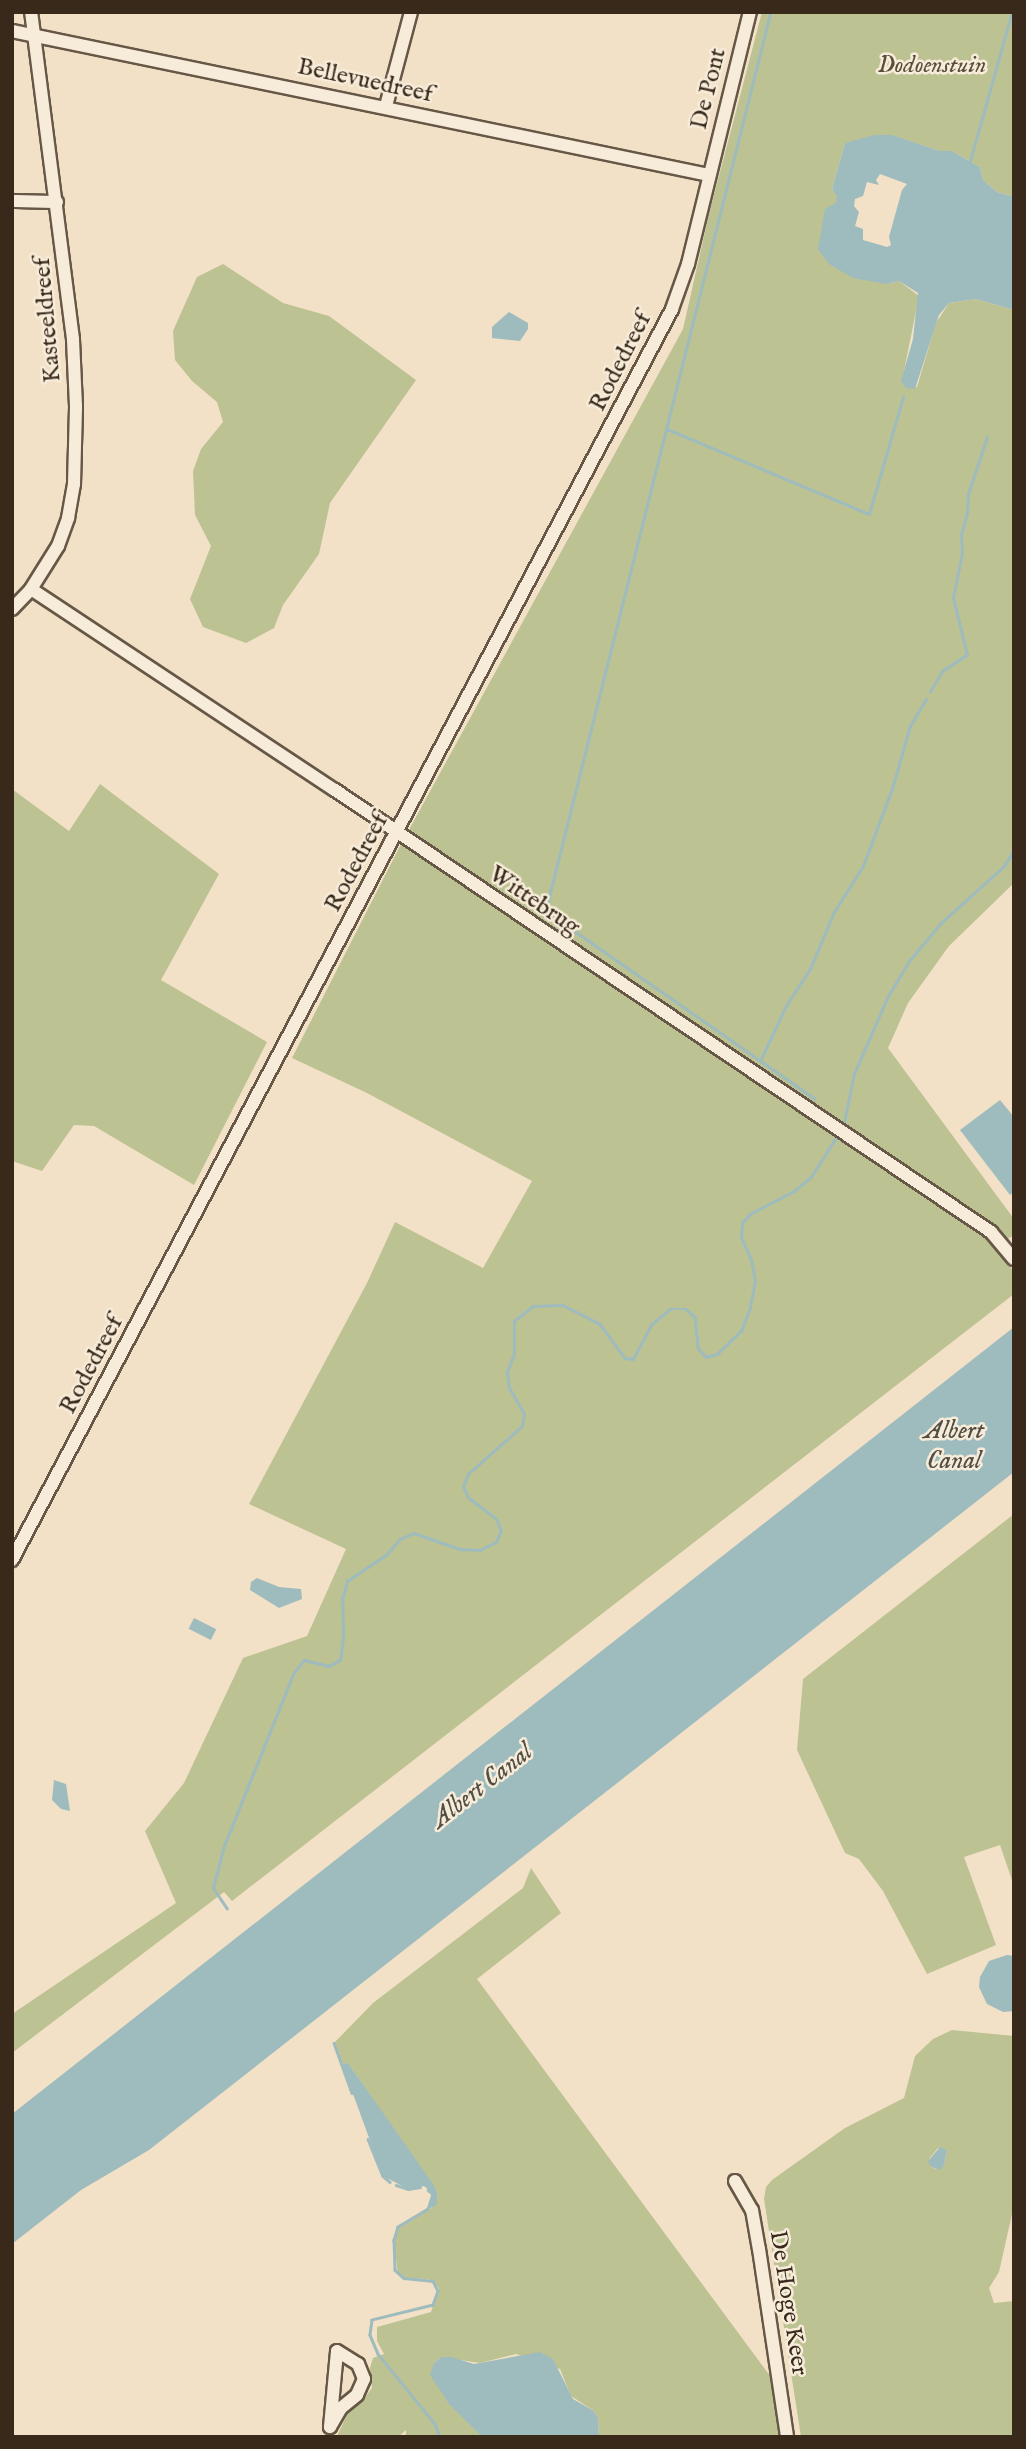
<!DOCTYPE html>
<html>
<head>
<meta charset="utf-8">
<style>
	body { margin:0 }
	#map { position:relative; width:1026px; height:2449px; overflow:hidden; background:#f2e1c6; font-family:"IM FELL English",serif }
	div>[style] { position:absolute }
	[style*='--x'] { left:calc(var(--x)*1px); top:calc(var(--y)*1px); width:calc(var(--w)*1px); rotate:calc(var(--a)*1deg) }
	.green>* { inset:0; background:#bdc293 }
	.water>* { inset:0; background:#9ebbbe; transform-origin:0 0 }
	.stream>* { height:2.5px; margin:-1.25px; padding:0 1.25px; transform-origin:1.25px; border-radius:1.25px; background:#9ebbbe }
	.roads { filter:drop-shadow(2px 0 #665746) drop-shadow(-2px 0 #665746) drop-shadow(0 2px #665746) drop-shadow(0 -2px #665746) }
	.minor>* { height:12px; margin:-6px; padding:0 6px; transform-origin:6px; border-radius:6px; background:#f7ecda }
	span { translate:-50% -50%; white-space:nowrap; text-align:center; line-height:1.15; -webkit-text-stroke:5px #f7ecda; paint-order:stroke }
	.park-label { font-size:24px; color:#594f39; font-style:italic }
	.street-label { font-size:24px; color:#38291b }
	.water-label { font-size:26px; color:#524e44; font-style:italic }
	.frame { position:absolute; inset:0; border:14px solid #38291b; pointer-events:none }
</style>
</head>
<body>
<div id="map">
	<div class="green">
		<i style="clip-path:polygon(762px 12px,1014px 12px,1014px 197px,997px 192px,983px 180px,980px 167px,952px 151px,940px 151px,891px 135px,845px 143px,832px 189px,838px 196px,836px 204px,891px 283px,899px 281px,919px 296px,902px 381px,906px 388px,917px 387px,936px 323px,949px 303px,976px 299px,1014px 310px,1014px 883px,949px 946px,908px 1003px,888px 1048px,1014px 1219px,1014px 1235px,1006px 1240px,851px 1131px,846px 1142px,986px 1236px,1014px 1272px,1014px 1294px,232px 1901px,224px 1892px,12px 2053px,12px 2014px,176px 1903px,145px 1831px,184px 1783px,243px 1658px,307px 1636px,346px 1549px,249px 1504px,367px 1283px,395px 1222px,483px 1268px,532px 1181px,367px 1093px,292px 1058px,399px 848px,683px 329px,709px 214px)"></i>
		<i style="clip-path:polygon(223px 264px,283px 303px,329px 316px,416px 380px,330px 503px,319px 554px,283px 605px,274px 628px,246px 643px,203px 627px,190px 599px,211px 546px,195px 515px,193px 471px,201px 449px,223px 422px,217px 402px,192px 381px,175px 360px,173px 331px,197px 277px)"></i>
		<i style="clip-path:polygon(100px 784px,219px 874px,161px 980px,267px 1042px,194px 1185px,94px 1126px,74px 1125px,42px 1171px,12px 1161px,12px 789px,69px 831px)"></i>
		<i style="clip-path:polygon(1014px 1514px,1014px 1886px,1000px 1845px,964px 1857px,996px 1945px,927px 1974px,883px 1891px,859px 1859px,845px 1853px,797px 1750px,803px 1679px)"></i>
		<i style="clip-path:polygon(531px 1868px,561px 1913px,477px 1979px,773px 2380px,781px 2437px,599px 2437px,598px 2418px,594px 2411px,571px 2396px,560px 2369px,516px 2354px,480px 2363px,441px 2357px,434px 2363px,449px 2403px,482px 2437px,406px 2437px,406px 2430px,398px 2437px,337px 2436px,350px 2409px,363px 2400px,372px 2388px,370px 2368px,373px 2358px,384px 2354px,377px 2341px,377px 2327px,431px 2312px,439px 2288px,428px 2279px,404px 2278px,398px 2275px,394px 2240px,398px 2227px,433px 2207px,437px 2192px,348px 2063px,342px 2064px,334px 2043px,373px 2003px,523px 1888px)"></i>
		<i style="clip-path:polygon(evenodd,952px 2030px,1014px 2036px,1014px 2205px,999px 2272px,989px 2288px,994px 2303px,1014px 2301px,1014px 2437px,801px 2437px,764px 2199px,766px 2187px,772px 2180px,845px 2128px,904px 2098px,915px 2056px,933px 2039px,952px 2030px,938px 2148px,947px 2150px,944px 2165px,936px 2169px,931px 2167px,929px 2159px,938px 2148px)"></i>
	</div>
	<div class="water">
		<i style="clip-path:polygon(evenodd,874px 135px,892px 135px,940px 151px,952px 151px,980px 167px,983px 180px,997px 192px,1014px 197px,1014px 310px,976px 299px,949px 303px,939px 315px,915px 389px,906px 388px,901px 381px,913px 339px,918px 293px,899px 281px,886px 284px,853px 278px,829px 264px,818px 249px,825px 209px,836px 203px,837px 196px,832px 189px,845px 143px,874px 135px,880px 174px,907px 184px,902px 190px,889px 237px,891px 245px,887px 247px,863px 240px,863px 229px,855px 226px,859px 212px,854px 206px,855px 199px,863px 196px,867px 182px,879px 185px,876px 180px,880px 174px)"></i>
		<i style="clip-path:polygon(509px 312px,528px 323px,528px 329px,520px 341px,492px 338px,492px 327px)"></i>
		<i style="clip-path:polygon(1000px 1100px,1014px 1117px,1014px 1192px,1010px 1195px,960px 1130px)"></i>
		<i style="clip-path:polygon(1014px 1327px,1014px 1472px,149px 2150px,81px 2190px,12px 2244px,12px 2114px)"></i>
		<i style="clip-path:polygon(257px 1578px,279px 1587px,301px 1589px,302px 1599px,279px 1608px,250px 1590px,251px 1582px)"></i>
		<i style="left:194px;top:1618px;width:25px;height:12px;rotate:27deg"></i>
		<i style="clip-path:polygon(54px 1780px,66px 1784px,70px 1811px,61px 1809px,52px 1800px)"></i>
		<i style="clip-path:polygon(1007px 1955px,1014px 1956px,1014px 2011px,1003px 2012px,987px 2004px,979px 1987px,980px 1977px,989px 1961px)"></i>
		<i style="clip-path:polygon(348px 2063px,433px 2184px,437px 2192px,437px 2204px,433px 2207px,428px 2209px,433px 2194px,424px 2186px,408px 2189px,383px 2176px,342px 2064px)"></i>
		<i style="clip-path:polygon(940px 2147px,947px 2150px,944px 2165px,940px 2170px,931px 2167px,928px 2161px)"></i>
		<i style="clip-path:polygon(540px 2352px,553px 2359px,573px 2399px,594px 2411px,598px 2418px,599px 2437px,482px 2437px,449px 2404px,430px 2375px,434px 2363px,441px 2357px,451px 2357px,474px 2364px)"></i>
	</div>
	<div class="stream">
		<i style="--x:771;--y:12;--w:927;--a:104.05"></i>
		<i style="--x:546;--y:911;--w:328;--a:34.9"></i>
		<i style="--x:970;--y:161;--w:155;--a:-74.3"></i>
		<i style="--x:667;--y:429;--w:219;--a:22.8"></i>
		<i style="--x:869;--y:514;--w:122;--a:-73.8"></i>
		<i style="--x:930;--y:692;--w:24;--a:-60"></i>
		<i style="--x:942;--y:671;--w:30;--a:-33"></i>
		<i style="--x:967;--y:655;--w:59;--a:-103.8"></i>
		<i style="--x:953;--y:598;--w:46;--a:-78.7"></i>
		<i style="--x:962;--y:553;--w:18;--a:-93"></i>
		<i style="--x:961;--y:535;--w:23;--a:-75"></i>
		<i style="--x:967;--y:513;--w:19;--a:-87"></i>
		<i style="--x:968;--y:494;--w:60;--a:-71.6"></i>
		<i style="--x:760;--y:1061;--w:63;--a:-64.7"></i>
		<i style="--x:787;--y:1004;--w:42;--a:-56.7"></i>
		<i style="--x:810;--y:969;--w:62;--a:-67.2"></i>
		<i style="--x:834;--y:912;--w:54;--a:-57.8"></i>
		<i style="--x:863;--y:866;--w:82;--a:-69.4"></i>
		<i style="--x:892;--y:789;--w:66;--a:-74.1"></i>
		<i style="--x:910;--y:726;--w:31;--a:-59"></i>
		<i style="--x:843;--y:1127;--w:54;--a:-78.3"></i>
		<i style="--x:854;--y:1074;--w:83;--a:-66.5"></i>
		<i style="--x:887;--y:998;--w:43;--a:-59.3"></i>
		<i style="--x:909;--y:961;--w:50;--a:-49.9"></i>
		<i style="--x:941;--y:923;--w:85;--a:-42.1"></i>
		<i style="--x:1004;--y:866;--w:19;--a:-58"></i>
		<i style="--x:227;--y:1909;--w:25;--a:-124"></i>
		<i style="--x:213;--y:1888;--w:43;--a:-75.3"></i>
		<i style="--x:224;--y:1846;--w:185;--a:-68.1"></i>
		<i style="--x:293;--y:1674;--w:18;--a:-52"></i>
		<i style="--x:304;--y:1660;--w:26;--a:13"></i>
		<i style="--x:329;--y:1666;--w:13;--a:-29"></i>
		<i style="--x:340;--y:1660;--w:22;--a:-82"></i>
		<i style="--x:343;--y:1638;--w:39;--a:-91"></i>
		<i style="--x:342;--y:1599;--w:19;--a:-74"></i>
		<i style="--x:347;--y:1581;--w:47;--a:-33.7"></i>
		<i style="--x:386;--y:1555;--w:21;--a:-49"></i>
		<i style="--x:400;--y:1539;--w:15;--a:-23"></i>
		<i style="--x:414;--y:1533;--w:49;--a:19.2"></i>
		<i style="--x:460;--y:1549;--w:20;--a:3"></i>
		<i style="--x:480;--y:1550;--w:18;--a:-27"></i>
		<i style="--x:496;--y:1542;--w:12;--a:-66"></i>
		<i style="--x:501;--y:1531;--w:13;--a:-113"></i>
		<i style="--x:496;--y:1519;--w:34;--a:-143"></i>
		<i style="--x:469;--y:1499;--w:13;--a:-117"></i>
		<i style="--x:463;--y:1487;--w:14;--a:-69"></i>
		<i style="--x:468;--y:1474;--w:72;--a:-41.6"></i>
		<i style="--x:522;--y:1426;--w:12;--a:-81"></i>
		<i style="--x:524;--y:1414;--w:30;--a:-120"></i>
		<i style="--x:509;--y:1388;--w:16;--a:-97"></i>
		<i style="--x:507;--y:1372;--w:19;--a:-69"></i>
		<i style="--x:514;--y:1354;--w:33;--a:-90"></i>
		<i style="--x:514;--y:1321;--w:24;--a:-38"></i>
		<i style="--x:533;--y:1306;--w:30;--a:-2"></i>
		<i style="--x:563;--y:1305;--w:42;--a:27.2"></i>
		<i style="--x:600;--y:1324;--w:42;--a:53.7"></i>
		<i style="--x:625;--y:1358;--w:8;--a:7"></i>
		<i style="--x:633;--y:1359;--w:40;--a:-62"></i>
		<i style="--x:652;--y:1324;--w:23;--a:-40"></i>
		<i style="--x:670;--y:1309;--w:16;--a:0"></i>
		<i style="--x:686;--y:1309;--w:12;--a:42"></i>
		<i style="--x:695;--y:1317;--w:31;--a:84"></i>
		<i style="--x:698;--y:1348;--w:12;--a:48"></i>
		<i style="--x:706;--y:1357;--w:11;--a:-15"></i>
		<i style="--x:717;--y:1354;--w:33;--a:-44"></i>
		<i style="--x:741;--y:1331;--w:26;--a:-69"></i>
		<i style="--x:750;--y:1307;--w:25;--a:-79"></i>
		<i style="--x:755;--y:1282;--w:22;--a:-100"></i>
		<i style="--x:751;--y:1260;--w:24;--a:-114"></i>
		<i style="--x:741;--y:1238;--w:15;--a:-86"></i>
		<i style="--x:742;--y:1223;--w:12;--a:-48"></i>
		<i style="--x:750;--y:1214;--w:50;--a:-27.6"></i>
		<i style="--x:794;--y:1191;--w:22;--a:-39"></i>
		<i style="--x:811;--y:1177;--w:49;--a:-57.6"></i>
		<i style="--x:334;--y:2043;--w:53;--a:70.2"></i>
		<i style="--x:368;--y:2139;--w:40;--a:68"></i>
		<i style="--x:383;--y:2176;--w:9;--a:41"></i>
		<i style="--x:396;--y:2185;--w:13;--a:18"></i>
		<i style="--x:408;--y:2189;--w:12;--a:-9"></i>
		<i style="--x:428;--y:2190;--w:6;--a:39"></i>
		<i style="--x:433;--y:2194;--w:16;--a:108"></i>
		<i style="--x:428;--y:2209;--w:35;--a:149"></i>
		<i style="--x:398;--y:2227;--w:14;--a:107"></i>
		<i style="--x:394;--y:2240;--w:30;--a:88"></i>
		<i style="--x:395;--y:2270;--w:12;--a:42"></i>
		<i style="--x:404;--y:2278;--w:29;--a:6"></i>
		<i style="--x:433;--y:2281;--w:11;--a:63"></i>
		<i style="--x:438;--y:2291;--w:15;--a:110"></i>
		<i style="--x:433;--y:2305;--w:63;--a:166.2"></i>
		<i style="--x:372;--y:2320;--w:15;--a:98"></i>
		<i style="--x:370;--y:2335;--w:21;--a:67"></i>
		<i style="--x:378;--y:2354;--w:90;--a:50.8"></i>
		<i style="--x:435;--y:2424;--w:14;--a:69"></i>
	</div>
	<div class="roads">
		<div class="minor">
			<i style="--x:12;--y:31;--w:712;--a:11.67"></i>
			<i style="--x:386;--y:106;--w:97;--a:-75.1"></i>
			<i style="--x:12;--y:201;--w:45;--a:1.3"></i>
			<i style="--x:31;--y:589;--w:364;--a:33.5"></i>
			<i style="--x:335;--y:790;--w:791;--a:33.97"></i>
			<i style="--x:991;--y:1232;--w:35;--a:50"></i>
			<i style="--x:12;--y:609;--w:28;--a:-46"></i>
			<i style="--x:31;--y:589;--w:51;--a:-57.9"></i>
			<i style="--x:58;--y:546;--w:30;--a:-70"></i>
			<i style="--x:68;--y:518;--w:35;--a:-80"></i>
			<i style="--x:74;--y:484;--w:78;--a:-88.5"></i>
			<i style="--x:76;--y:406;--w:67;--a:-92.6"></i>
			<i style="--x:73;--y:339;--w:330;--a:-97.3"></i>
			<i style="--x:12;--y:1560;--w:1414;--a:-62.18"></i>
			<i style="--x:672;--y:309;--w:48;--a:-70.4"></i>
			<i style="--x:688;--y:264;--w:260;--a:-76.2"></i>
			<i style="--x:735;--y:2181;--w:34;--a:60"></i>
			<i style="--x:752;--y:2210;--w:40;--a:80"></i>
			<i style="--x:759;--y:2249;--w:190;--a:81.5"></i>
			<i style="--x:337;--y:2351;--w:25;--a:32"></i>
			<i style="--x:358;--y:2364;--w:16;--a:68"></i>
			<i style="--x:364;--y:2379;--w:17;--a:114"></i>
			<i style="--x:357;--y:2395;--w:21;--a:141"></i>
			<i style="--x:341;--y:2408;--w:22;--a:120"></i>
			<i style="--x:330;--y:2427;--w:76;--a:-84.7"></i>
		</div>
	</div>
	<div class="park-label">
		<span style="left:932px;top:66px">Dodoenstuin</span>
	</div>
	<div class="street-label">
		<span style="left:365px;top:81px;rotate:12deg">Bellevuedreef</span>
		<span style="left:709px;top:89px;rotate:-76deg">De Pont</span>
		<span style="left:48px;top:320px;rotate:-95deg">Kasteeldreef</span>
		<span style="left:621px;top:362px;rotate:-63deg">Rodedreef</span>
		<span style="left:357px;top:863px;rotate:-62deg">Rodedreef</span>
		<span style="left:534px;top:901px;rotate:34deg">Wittebrug</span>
		<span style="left:92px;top:1365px;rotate:-62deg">Rodedreef</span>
		<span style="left:788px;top:2303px;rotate:81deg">De Hoge Keer</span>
	</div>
	<div class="water-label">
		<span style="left:954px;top:1446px">Albert<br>Canal</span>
		<span style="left:482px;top:1786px;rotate:-38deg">Albert Canal</span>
	</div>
	<div class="frame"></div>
</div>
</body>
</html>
